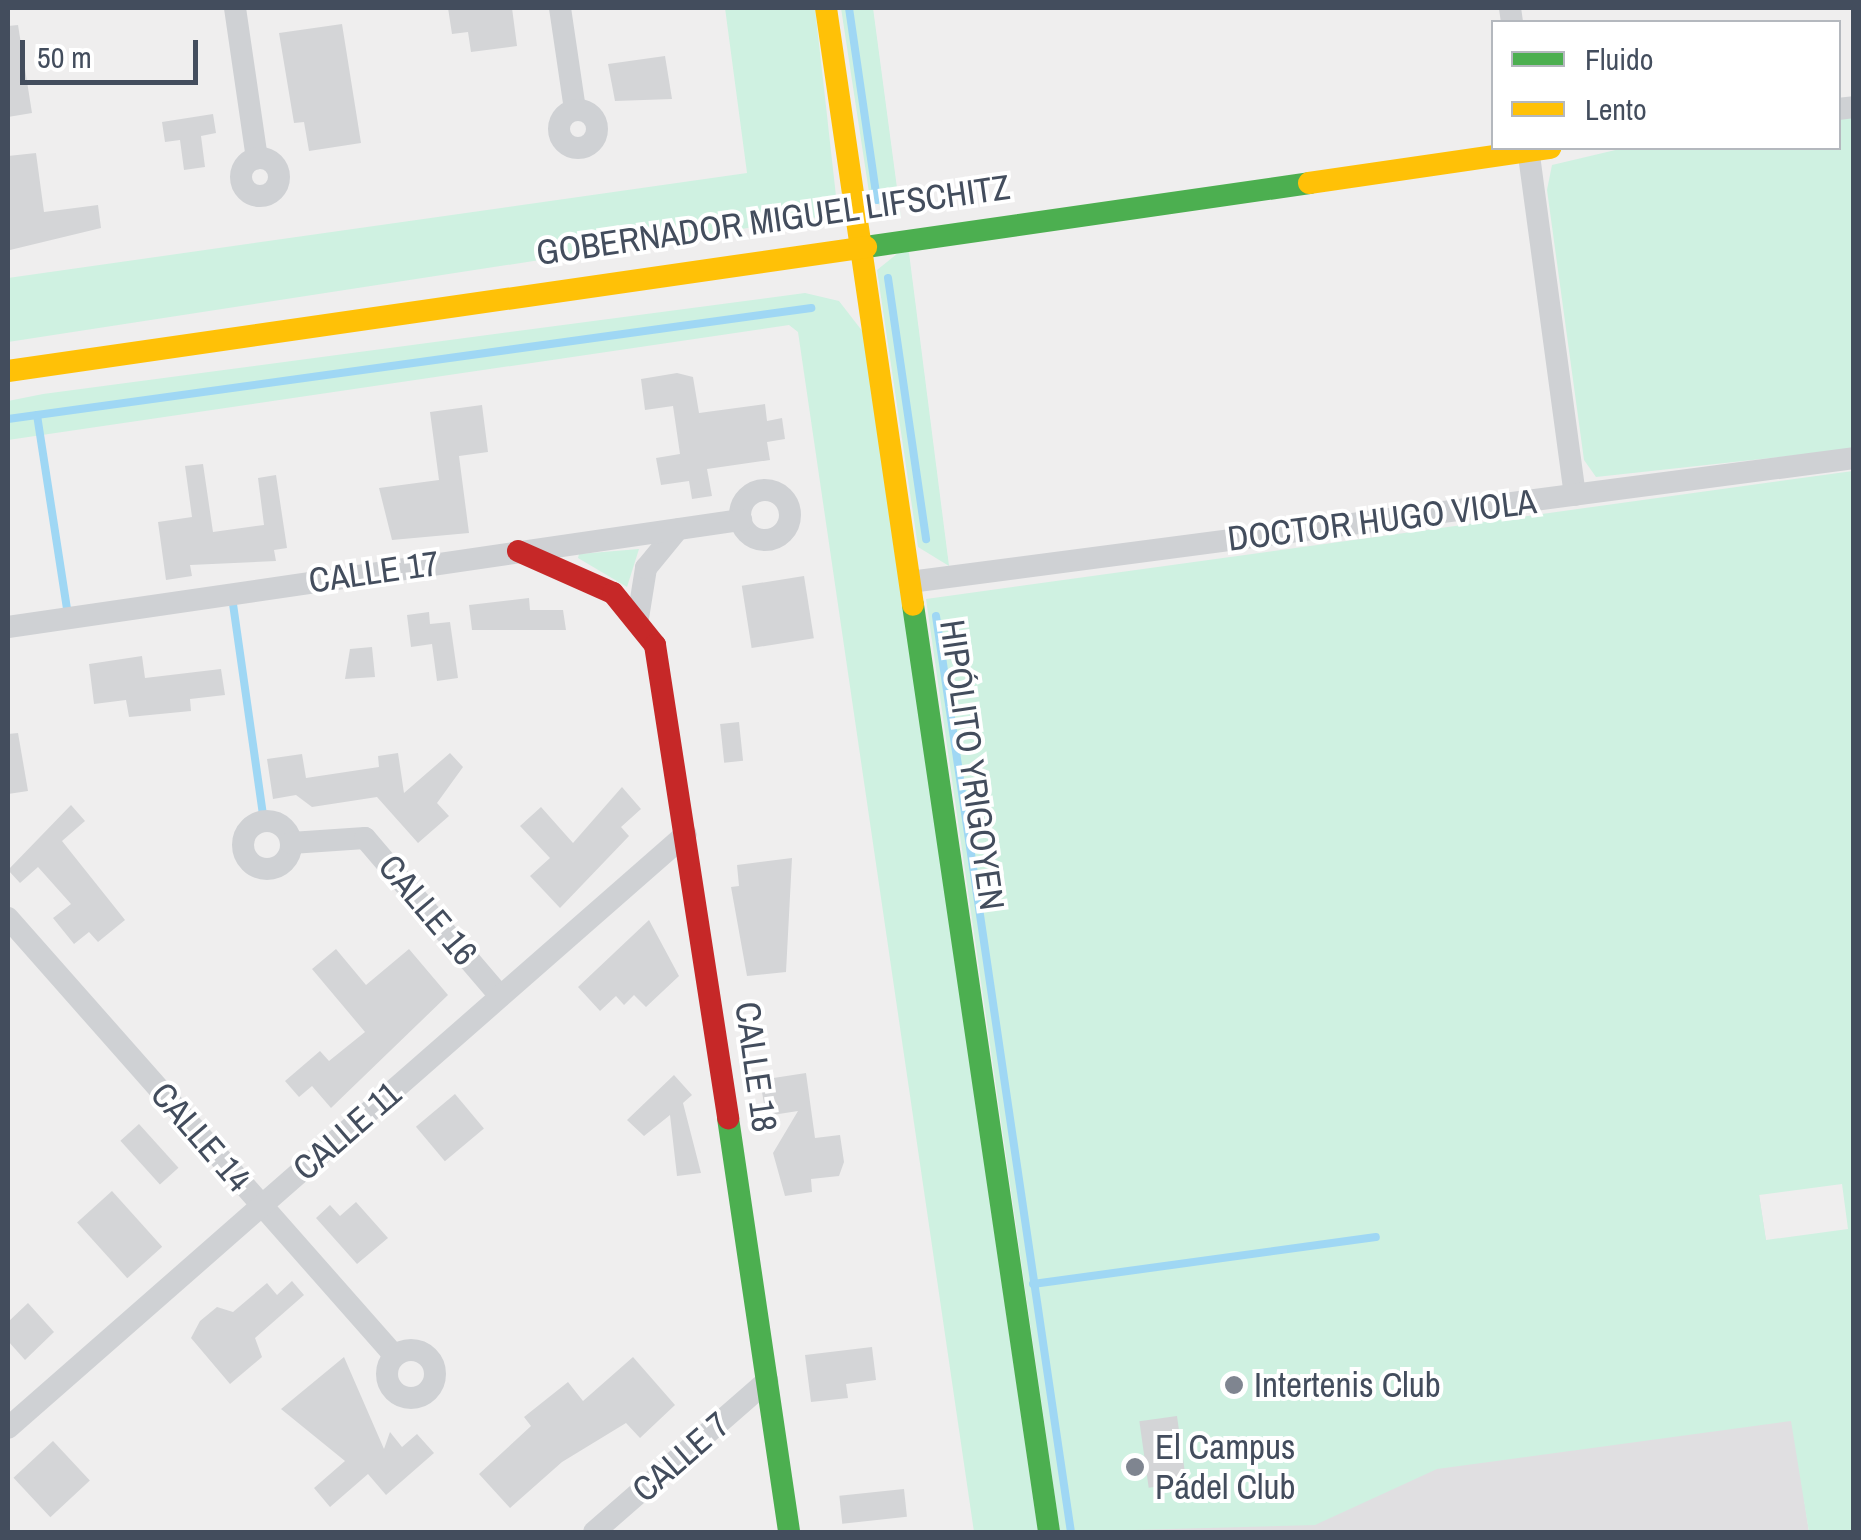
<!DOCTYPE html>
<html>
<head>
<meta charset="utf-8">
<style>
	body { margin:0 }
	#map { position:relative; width:1861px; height:1540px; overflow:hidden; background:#efeeee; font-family:"Archivo Narrow",sans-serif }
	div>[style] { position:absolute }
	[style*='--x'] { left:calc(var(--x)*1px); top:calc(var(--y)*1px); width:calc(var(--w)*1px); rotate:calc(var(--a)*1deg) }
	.education>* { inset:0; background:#e0dfe1 }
	.green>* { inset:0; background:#cff1e1 }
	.stream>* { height:8px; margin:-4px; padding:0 4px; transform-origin:4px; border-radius:4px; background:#9fd7f4 }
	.building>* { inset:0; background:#d4d5d7; transform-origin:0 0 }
	.street>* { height:22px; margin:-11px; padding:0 11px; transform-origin:11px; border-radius:11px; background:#cfd1d4 }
	.street>.ring { margin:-11px; padding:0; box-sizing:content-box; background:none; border:22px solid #cfd1d4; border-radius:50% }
	.fast>* { height:22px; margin:-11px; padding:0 11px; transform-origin:11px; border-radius:11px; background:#4caf50 }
	.slow>* { height:22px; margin:-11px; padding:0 11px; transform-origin:11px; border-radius:11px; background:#ffc107 }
	.jam>* { height:22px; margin:-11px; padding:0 11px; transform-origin:11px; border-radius:11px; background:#c62828 }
	.dots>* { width:28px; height:28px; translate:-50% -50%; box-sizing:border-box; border:5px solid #fff; border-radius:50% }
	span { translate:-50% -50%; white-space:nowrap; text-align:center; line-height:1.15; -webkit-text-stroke:8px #fff; paint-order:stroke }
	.street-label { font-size:35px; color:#434d5d }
	.poi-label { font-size:35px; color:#434d5d }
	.left { translate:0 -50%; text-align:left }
	.frame { position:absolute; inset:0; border:10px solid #434d5d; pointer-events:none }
	.legend { position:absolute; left:1491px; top:20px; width:350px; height:130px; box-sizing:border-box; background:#fff; border:2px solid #b4b8be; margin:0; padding:12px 18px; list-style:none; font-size:30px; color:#434d5d }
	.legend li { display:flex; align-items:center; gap:20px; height:50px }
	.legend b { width:50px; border:2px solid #b4b8be }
	.scale { position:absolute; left:20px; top:40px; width:178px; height:45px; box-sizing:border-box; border:5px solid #434d5d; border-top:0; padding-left:12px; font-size:30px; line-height:35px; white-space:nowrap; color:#434d5d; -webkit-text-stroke:8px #fff; paint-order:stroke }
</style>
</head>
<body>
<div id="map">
	<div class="education">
		<i style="clip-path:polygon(1759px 1194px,1809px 1532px,1091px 1532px)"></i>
	</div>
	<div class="green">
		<i style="clip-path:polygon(725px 8px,815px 8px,838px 214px,8px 342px,8px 278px,747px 173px)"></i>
		<i style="clip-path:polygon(841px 8px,873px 8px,901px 218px,870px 199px)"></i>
		<i style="clip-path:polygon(1853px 117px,1853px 449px,1596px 477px,1584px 460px,1547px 190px,1552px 165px,1624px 148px,1838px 148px,1839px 119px)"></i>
		<i style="clip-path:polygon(908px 245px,949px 566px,918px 547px,877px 270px)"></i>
		<i style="clip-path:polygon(805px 293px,839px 301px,863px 332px,1038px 1532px,974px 1532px,798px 332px,789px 325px,8px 440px,8px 401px,43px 394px)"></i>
		<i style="clip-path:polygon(evenodd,1853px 471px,1853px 1532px,1809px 1532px,1791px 1421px,1437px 1469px,1315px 1525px,1060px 1532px,926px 599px,1853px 471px,1842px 1184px,1848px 1229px,1766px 1240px,1759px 1195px,1842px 1184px)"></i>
		<i style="clip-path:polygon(639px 549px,627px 587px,578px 558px,579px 554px)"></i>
	</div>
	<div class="stream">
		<i style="--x:849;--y:8;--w:194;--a:81.7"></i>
		<i style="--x:888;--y:278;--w:264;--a:81.7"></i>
		<i style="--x:37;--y:415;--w:203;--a:81.2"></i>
		<i style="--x:8;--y:419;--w:811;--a:-7.87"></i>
		<i style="--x:232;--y:597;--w:220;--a:81.9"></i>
		<i style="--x:936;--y:616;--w:926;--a:81.62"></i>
		<i style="--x:1033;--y:1284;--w:346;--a:-7.8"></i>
	</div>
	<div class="building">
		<i style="clip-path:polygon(448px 8px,512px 8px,517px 46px,471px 52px,468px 32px,452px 34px)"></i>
		<i style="clip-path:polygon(342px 24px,361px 143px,309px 151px,304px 122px,294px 123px,279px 33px)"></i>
		<i style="clip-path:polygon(18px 25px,32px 113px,8px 117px,8px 26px)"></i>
		<i style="clip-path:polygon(665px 56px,672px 99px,615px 101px,608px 64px)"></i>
		<i style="clip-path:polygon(213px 114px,216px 133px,201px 136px,205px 167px,184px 170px,180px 140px,165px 142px,162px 122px)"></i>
		<i style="clip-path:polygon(36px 153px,44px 212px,98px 205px,101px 228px,10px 250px,8px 156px)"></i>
		<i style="clip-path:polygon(677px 373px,693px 377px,699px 413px,765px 404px,767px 421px,782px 418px,785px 439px,767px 442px,770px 460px,707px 469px,712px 496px,692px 499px,689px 481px,661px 485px,656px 458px,680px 454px,673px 406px,645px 410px,641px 379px)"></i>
		<i style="clip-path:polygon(482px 405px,488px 452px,459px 456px,469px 533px,392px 540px,379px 488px,439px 480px,430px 412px)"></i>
		<i style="clip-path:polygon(203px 464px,213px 532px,264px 525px,258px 478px,276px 475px,287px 548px,274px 550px,276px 561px,190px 565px,192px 576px,166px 580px,158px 522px,192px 517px,185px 466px)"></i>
		<i style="left:804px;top:576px;width:63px;height:63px;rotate:81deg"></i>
		<i style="clip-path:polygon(529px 598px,530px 610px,563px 610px,566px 630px,472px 630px,469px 605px)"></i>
		<i style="clip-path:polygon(429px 612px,430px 624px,450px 622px,458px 678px,437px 681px,432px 644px,411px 647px,407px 615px)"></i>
		<i style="clip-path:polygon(372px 647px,375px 677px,345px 679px,350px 649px)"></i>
		<i style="clip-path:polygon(142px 656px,145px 678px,221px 669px,225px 695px,190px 699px,191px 711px,129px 717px,126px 700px,94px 704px,89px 664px)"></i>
		<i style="left:739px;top:722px;width:39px;height:19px;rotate:84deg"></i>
		<i style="clip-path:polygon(18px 733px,28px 791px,8px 794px,8px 734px)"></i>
		<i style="clip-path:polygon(398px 753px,404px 793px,450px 753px,463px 767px,437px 803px,449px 816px,418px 843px,377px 797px,312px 807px,296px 795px,273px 799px,267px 759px,302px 754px,306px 778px,379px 767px,378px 756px)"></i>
		<i style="clip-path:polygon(622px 787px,641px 809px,621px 827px,629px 836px,560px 908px,530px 876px,550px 858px,520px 826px,541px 807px,573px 843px)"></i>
		<i style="clip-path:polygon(71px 805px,85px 821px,62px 841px,125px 920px,98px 942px,89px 932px,74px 944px,53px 918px,71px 904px,38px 867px,20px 883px,8px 870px)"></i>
		<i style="clip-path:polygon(792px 858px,786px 972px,747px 976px,731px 887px,739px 886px,737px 865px)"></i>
		<i style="clip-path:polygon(649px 920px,679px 976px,646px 1007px,634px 995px,624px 1005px,616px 996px,600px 1011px,578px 987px)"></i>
		<i style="clip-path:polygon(336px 949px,366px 985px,409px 949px,448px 995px,331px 1108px,312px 1086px,299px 1097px,285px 1081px,320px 1051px,329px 1061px,365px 1032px,312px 969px)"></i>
		<i style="clip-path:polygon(806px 1073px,815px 1138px,840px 1135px,844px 1162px,839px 1176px,811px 1179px,812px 1192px,785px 1196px,773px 1153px,798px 1111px,766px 1116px,760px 1080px)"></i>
		<i style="clip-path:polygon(674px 1075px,692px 1095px,683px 1103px,701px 1173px,677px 1176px,670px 1115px,644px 1136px,627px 1120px)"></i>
		<i style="left:455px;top:1094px;width:45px;height:51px;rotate:50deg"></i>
		<i style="left:139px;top:1124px;width:59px;height:25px;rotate:48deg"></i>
		<i style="left:112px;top:1191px;width:75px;height:47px;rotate:48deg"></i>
		<i style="clip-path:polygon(356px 1202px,388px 1238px,357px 1264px,316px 1218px,330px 1205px,340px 1216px)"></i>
		<i style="clip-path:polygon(292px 1281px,304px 1295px,255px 1338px,262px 1357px,230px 1384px,191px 1338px,200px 1321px,217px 1307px,233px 1312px,267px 1283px,277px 1295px)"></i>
		<i style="clip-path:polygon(28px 1303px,54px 1332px,25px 1360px,8px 1341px,8px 1322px)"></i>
		<i style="clip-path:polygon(872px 1347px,876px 1380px,846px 1384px,848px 1398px,811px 1402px,805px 1355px)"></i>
		<i style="clip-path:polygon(344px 1357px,384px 1449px,390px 1432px,402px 1447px,417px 1434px,434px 1453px,386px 1495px,368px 1474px,330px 1507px,314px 1488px,345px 1461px,281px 1409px)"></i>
		<i style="clip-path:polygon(633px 1357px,675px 1405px,640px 1438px,626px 1423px,562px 1462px,510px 1508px,479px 1474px,531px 1426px,524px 1417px,568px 1382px,583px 1401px)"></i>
		<i style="left:1177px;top:1416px;width:67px;height:38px;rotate:82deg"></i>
		<i style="left:53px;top:1441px;width:54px;height:54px;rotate:47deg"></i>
		<i style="left:904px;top:1489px;width:28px;height:65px;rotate:84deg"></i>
	</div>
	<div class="street">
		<i style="--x:235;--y:8;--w:152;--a:81.7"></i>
		<i style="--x:560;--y:8;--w:103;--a:81.6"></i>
		<i style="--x:1510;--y:8;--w:14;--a:82"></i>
		<i style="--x:1838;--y:109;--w:16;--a:-7"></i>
		<i class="ring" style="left:559px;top:110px;width:16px;height:16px"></i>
		<i style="--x:1528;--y:148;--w:350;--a:82.3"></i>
		<i class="ring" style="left:241px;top:158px;width:16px;height:16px"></i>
		<i class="ring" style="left:740px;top:490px;width:28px;height:28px"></i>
		<i style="--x:910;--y:582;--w:952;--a:-7.48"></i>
		<i style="--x:638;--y:618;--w:51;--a:-80.9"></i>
		<i style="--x:646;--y:568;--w:50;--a:-50.6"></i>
		<i style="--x:8;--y:627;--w:741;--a:-8.31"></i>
		<i class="ring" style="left:243px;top:821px;width:26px;height:26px"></i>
		<i style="--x:291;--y:843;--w:74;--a:-3.9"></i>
		<i style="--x:365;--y:838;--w:208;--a:49.5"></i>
		<i style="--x:8;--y:918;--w:584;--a:48.54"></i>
		<i class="ring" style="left:387px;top:1350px;width:26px;height:26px"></i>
		<i style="--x:8;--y:1428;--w:901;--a:-41.22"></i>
		<i style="--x:594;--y:1532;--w:230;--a:-41.1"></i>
	</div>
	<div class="fast">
		<i style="--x:866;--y:247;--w:448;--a:-8.2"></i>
		<i style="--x:913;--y:605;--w:937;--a:81.65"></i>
		<i style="--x:728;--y:1118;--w:418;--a:81.6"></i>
	</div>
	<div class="slow">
		<i style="--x:826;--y:8;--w:603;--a:81.71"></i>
		<i style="--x:1309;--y:183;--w:244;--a:-8.3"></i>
		<i style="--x:8;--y:371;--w:867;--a:-8.22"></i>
	</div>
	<div class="jam">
		<i style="--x:518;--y:551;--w:104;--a:23.9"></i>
		<i style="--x:613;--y:593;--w:67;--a:51.1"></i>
		<i style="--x:655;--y:645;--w:479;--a:81.2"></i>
	</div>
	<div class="dots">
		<i style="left:1234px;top:1385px;background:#7f8590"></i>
		<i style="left:1135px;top:1467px;background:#7f8590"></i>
	</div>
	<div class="street-label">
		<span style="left:773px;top:220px;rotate:-8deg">GOBERNADOR MIGUEL LIFSCHITZ</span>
		<span style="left:1382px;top:520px;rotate:-7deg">DOCTOR HUGO VIOLA</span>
		<span style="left:374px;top:572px;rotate:-8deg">CALLE 17</span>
		<span style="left:972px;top:765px;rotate:82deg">HIPÓLITO YRIGOYEN</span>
		<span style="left:428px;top:910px;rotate:50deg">CALLE 16</span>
		<span style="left:756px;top:1067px;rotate:82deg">CALLE 18</span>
		<span style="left:347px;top:1131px;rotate:-41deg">CALLE 11</span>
		<span style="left:201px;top:1137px;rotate:49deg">CALLE 14</span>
		<span style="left:681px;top:1457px;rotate:-41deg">CALLE 7</span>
	</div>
	<div class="poi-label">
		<span class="left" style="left:1254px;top:1385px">Intertenis Club</span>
		<span class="left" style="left:1155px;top:1467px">El Campus<br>Pádel Club</span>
	</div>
	<div class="frame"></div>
	<ul class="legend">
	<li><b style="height:12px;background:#4caf50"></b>Fluido</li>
	<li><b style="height:12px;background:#ffc107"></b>Lento</li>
	</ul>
	<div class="scale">50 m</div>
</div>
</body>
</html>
